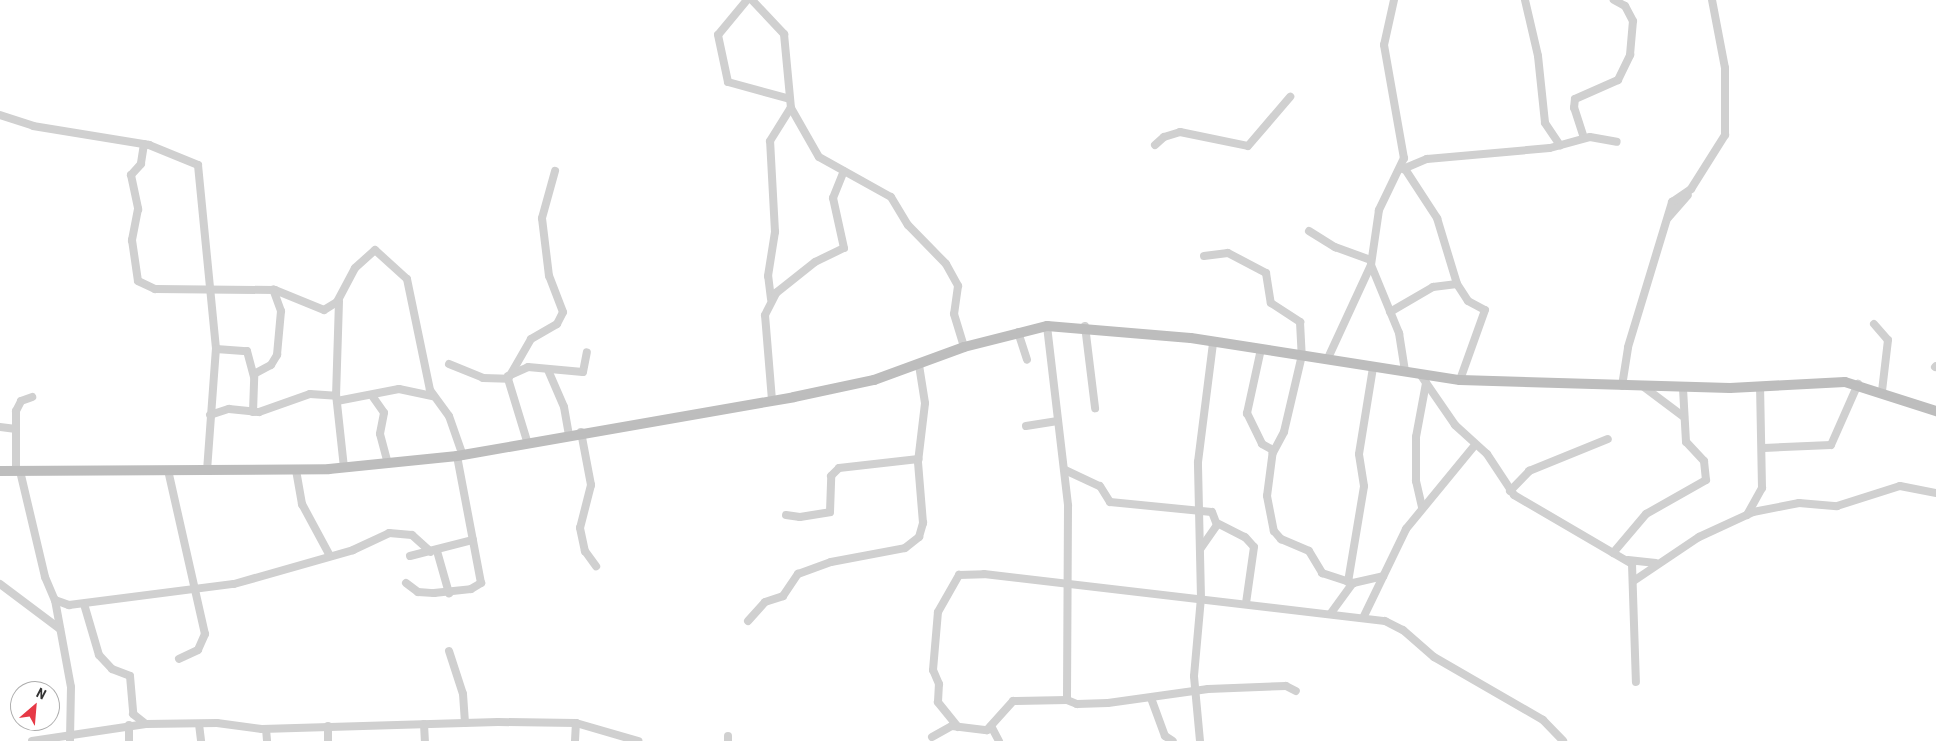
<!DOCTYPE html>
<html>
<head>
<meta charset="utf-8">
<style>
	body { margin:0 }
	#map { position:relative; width:1936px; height:741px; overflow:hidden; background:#fff; font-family:"Roboto Condensed",sans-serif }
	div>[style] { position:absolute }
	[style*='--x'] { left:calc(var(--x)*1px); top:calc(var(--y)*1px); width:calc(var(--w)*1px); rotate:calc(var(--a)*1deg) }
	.street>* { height:8px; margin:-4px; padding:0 4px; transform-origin:4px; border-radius:4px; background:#d0d0d0 }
	.secondary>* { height:10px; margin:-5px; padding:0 5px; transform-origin:5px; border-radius:5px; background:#bdbdbd }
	span { translate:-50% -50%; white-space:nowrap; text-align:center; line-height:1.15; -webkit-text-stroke:5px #fff; paint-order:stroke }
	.north { position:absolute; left:10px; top:681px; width:50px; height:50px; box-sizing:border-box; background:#fff; border:1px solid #adadad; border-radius:50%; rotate:27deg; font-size:14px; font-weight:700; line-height:20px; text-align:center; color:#333 }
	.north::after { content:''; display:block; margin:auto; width:18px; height:22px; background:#e63946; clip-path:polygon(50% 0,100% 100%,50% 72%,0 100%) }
</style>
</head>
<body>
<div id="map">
	<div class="street">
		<i style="--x:747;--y:0;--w:45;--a:129.6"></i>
		<i style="--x:718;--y:35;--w:48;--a:78"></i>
		<i style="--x:728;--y:82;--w:64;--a:15.3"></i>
		<i style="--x:752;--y:0;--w:47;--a:46.7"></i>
		<i style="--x:784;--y:34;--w:74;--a:84.6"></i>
		<i style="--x:791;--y:108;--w:56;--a:60.3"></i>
		<i style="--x:819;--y:157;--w:82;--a:29.1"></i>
		<i style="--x:891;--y:197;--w:33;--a:59"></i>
		<i style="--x:908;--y:225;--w:54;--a:45.7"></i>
		<i style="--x:946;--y:264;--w:25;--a:61"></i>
		<i style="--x:958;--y:286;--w:28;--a:98"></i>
		<i style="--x:954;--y:314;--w:34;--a:73"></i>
		<i style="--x:1394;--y:0;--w:46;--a:102.5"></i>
		<i style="--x:1384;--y:45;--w:115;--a:80"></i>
		<i style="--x:1404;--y:158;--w:58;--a:115.7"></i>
		<i style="--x:1379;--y:210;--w:56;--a:98.3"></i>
		<i style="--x:1371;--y:265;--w:74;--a:67.6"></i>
		<i style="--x:1399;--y:333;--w:38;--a:81"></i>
		<i style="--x:1525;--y:0;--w:57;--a:76.9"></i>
		<i style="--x:1538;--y:56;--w:67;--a:84"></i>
		<i style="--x:1545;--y:123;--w:27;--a:56"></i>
		<i style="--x:0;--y:115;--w:35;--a:18"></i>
		<i style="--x:33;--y:126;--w:118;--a:9.3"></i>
		<i style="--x:149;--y:145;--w:53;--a:22.2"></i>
		<i style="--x:198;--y:165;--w:184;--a:84.4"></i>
		<i style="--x:216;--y:348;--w:122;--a:94.2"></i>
		<i style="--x:1584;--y:138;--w:32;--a:-108"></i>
		<i style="--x:1574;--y:108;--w:9;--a:-84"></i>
		<i style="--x:1575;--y:99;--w:47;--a:-23.8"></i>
		<i style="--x:1618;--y:80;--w:28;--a:-64"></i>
		<i style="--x:1630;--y:55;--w:34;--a:-85"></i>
		<i style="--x:1633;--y:21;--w:17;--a:-118"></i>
		<i style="--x:1625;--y:6;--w:13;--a:-151"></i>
		<i style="--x:144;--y:144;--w:20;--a:99"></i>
		<i style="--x:141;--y:164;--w:15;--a:132"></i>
		<i style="--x:131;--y:175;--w:35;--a:78"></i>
		<i style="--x:138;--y:209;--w:32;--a:101"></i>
		<i style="--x:132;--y:240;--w:41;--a:81.7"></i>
		<i style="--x:138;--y:281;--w:19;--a:25"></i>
		<i style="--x:155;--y:289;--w:120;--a:0.5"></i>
		<i style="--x:275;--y:290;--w:53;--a:22.2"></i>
		<i style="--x:324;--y:310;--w:15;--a:-32"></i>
		<i style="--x:337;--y:302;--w:38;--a:-62"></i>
		<i style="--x:355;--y:268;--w:27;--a:-42"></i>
		<i style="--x:375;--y:250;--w:43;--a:42.2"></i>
		<i style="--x:407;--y:279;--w:113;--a:78.3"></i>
		<i style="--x:430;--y:390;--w:32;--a:54"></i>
		<i style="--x:449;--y:416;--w:42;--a:70.7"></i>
		<i style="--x:1155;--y:145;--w:12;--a:-42"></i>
		<i style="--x:1164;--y:137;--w:17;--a:-17"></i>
		<i style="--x:1180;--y:132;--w:69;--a:11.6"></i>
		<i style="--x:1248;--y:146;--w:65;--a:-49.4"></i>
		<i style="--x:1403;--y:169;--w:26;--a:-23"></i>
		<i style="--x:1427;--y:159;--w:123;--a:-5.1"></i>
		<i style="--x:1550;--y:148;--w:41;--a:-15.4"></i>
		<i style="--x:1590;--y:137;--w:27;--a:10"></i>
		<i style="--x:1405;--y:169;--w:59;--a:56.9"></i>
		<i style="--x:1437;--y:218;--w:69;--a:73.1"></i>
		<i style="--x:1457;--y:284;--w:20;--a:57"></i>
		<i style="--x:1468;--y:301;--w:19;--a:28"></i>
		<i style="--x:1485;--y:310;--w:74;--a:109.7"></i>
		<i style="--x:1668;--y:218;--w:30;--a:-49"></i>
		<i style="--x:1309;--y:231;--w:31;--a:32"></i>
		<i style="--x:1335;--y:247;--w:38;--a:20"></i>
		<i style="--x:1204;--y:256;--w:24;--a:-7"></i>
		<i style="--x:1228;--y:253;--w:43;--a:27.8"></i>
		<i style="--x:1266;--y:273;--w:30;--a:81"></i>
		<i style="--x:1271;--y:303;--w:35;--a:33"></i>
		<i style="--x:1300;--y:322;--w:33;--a:87"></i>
		<i style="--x:1302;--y:355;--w:79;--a:103.2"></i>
		<i style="--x:1284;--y:432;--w:24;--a:118"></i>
		<i style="--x:771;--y:299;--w:23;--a:-97"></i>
		<i style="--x:768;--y:276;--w:45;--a:-81"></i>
		<i style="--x:775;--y:232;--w:91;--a:-93.1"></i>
		<i style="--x:770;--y:141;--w:39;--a:-58"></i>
		<i style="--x:339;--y:301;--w:93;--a:91.8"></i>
		<i style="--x:336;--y:394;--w:74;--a:83.8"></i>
		<i style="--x:1390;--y:312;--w:50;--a:-30.2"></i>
		<i style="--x:1433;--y:287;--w:24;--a:-7"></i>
		<i style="--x:1874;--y:324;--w:21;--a:49"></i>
		<i style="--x:1888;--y:340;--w:51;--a:96.7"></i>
		<i style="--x:1047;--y:326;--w:181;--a:83.3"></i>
		<i style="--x:1068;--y:506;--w:194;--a:90.3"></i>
		<i style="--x:1067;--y:700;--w:11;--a:22"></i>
		<i style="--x:1077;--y:704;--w:31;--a:-2"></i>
		<i style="--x:1108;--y:703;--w:101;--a:-8"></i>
		<i style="--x:1208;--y:689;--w:78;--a:-2.2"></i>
		<i style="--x:1286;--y:686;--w:11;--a:27"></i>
		<i style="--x:1085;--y:326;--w:83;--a:83"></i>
		<i style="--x:1018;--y:332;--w:29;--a:72"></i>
		<i style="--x:216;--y:349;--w:31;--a:4"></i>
		<i style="--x:247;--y:351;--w:27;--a:75"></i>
		<i style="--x:1261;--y:349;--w:66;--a:102.3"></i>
		<i style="--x:1247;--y:413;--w:34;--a:64"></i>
		<i style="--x:1262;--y:444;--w:13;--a:29"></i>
		<i style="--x:1273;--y:450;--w:46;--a:97.4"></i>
		<i style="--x:1267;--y:496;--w:36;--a:79"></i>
		<i style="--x:1274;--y:531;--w:11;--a:49"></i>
		<i style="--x:1281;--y:539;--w:30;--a:23"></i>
		<i style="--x:1309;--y:551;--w:26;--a:59"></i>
		<i style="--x:1322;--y:573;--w:33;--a:18"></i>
		<i style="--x:1328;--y:358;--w:102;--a:-65.2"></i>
		<i style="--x:449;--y:364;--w:37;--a:22"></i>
		<i style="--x:483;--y:378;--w:25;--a:2"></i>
		<i style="--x:1935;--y:367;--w:1;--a:-45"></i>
		<i style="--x:548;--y:370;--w:40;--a:66.6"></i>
		<i style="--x:564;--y:407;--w:28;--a:80"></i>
		<i style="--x:1420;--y:374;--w:62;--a:55.5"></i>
		<i style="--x:1455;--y:425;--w:43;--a:42.2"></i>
		<i style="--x:1487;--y:454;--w:49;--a:56.6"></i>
		<i style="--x:1514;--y:495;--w:137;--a:30.3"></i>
		<i style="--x:1632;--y:564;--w:118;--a:88.1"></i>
		<i style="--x:508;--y:376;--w:22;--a:-24"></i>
		<i style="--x:528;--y:367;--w:55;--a:5.2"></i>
		<i style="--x:583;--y:372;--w:20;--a:-79"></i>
		<i style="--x:1622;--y:386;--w:39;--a:-81"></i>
		<i style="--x:1628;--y:347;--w:152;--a:-73.1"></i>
		<i style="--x:1672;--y:202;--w:23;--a:-34"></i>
		<i style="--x:1691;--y:189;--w:64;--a:-57.8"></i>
		<i style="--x:1725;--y:135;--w:67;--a:-90"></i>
		<i style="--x:1725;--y:68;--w:69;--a:-100.8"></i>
		<i style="--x:1644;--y:387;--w:50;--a:36.9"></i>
		<i style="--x:373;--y:397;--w:19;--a:55"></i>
		<i style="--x:384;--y:413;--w:21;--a:101"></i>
		<i style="--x:380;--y:434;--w:30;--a:75"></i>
		<i style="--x:772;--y:400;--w:85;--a:-94.7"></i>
		<i style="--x:765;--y:315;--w:25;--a:-63"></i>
		<i style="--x:776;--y:293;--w:50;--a:-38.5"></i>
		<i style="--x:815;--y:262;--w:32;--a:-26"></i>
		<i style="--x:844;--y:248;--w:51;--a:-102.4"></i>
		<i style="--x:833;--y:198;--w:29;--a:-68"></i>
		<i style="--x:337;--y:401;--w:63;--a:-11"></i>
		<i style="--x:399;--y:389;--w:35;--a:12"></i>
		<i style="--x:253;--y:412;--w:38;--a:-88"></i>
		<i style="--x:254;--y:374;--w:19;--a:-28"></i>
		<i style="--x:271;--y:365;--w:12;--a:-59"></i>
		<i style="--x:277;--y:355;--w:44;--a:-84.8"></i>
		<i style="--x:281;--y:311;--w:23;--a:-110"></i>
		<i style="--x:210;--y:415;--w:20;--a:-18"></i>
		<i style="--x:229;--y:409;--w:30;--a:6"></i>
		<i style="--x:259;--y:412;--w:54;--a:-19.4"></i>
		<i style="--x:310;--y:394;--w:26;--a:4"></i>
		<i style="--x:1026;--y:426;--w:32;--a:-9"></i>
		<i style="--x:0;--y:427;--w:16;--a:7"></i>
		<i style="--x:581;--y:432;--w:54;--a:79.3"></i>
		<i style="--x:591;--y:485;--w:44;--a:104.3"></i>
		<i style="--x:580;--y:528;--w:24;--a:78"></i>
		<i style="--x:585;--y:551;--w:19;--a:54"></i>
		<i style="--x:527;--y:441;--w:65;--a:-107"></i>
		<i style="--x:508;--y:379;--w:46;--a:-60.1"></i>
		<i style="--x:531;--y:339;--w:30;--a:-30"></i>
		<i style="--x:557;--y:324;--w:13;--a:-63"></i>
		<i style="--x:563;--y:312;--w:39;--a:-111"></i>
		<i style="--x:549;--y:276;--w:58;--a:-96.9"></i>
		<i style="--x:542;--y:218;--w:49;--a:-74.5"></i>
		<i style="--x:1764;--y:448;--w:67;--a:-2.6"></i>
		<i style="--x:1831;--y:445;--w:67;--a:-66.1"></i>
		<i style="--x:168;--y:470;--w:168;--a:77.3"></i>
		<i style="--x:205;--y:634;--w:17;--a:114"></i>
		<i style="--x:198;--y:650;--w:21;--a:155"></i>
		<i style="--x:296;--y:470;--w:35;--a:80"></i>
		<i style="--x:302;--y:504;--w:59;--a:61.7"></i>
		<i style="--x:1065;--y:470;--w:38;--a:25"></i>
		<i style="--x:1100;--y:486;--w:19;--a:58"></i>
		<i style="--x:1110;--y:502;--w:102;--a:5.6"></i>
		<i style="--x:1212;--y:512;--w:14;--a:69"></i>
		<i style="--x:1217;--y:525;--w:28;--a:125"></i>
		<i style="--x:16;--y:471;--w:60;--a:-90"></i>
		<i style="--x:16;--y:411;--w:11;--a:-63"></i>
		<i style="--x:21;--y:401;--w:12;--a:-20"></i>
		<i style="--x:20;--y:471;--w:109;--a:76.7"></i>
		<i style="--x:45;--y:577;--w:25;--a:67"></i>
		<i style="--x:55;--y:600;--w:15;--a:20"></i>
		<i style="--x:69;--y:605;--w:166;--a:-7.3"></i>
		<i style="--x:234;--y:584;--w:124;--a:-15.9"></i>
		<i style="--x:353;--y:550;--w:40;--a:-25"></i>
		<i style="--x:389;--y:533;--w:23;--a:5"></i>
		<i style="--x:412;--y:535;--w:25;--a:42"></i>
		<i style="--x:1510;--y:491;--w:28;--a:-46"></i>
		<i style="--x:1529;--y:471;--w:85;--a:-22.1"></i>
		<i style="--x:1422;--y:507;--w:27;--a:-103"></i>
		<i style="--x:1416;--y:481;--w:44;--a:-90"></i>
		<i style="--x:1416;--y:437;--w:55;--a:-79.5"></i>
		<i style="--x:786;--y:515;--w:14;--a:8"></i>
		<i style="--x:800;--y:517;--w:30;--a:-9"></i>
		<i style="--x:830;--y:512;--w:36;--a:-88"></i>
		<i style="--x:831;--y:476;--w:11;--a:-45"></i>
		<i style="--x:839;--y:468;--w:80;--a:-6.5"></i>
		<i style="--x:1747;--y:515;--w:31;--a:-61"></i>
		<i style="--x:1762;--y:488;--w:102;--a:-91.1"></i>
		<i style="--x:1217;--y:523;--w:31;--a:27"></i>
		<i style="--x:1245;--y:537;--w:13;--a:48"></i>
		<i style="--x:1254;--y:547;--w:57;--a:98.1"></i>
		<i style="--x:437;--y:551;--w:44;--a:74.1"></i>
		<i style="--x:1613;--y:553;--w:51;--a:-49.8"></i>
		<i style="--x:1646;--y:514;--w:69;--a:-29.5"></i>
		<i style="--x:1706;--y:480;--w:19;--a:-96"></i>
		<i style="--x:1704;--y:461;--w:26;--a:-133"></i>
		<i style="--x:1686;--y:442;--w:54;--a:-93.2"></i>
		<i style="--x:410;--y:556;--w:65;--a:-14.3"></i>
		<i style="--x:1628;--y:560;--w:28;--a:6"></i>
		<i style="--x:1635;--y:580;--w:77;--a:-33.9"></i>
		<i style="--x:1699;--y:537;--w:60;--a:-24.8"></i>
		<i style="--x:1753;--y:512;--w:47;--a:-11.1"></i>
		<i style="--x:1799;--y:503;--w:38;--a:5"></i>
		<i style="--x:1837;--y:506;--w:66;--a:-17.6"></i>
		<i style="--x:1900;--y:486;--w:37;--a:11"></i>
		<i style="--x:1348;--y:582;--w:97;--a:-80.5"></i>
		<i style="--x:1364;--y:486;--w:32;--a:-99"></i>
		<i style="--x:1359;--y:454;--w:87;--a:-80.8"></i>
		<i style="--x:406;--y:583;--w:15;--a:37"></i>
		<i style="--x:418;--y:592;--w:16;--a:4"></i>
		<i style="--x:434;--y:593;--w:37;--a:-6"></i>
		<i style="--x:471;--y:589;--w:12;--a:-31"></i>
		<i style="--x:481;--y:583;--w:129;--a:-100.7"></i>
		<i style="--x:0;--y:584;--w:75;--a:36.9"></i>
		<i style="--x:55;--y:600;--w:88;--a:79.6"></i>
		<i style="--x:71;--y:687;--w:54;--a:91.1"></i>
		<i style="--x:84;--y:604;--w:53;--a:73.6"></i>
		<i style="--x:99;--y:655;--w:19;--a:47"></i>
		<i style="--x:112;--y:669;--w:19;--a:21"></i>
		<i style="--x:130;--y:676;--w:38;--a:85"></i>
		<i style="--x:133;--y:714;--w:16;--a:38"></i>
		<i style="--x:1331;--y:613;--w:37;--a:-54"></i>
		<i style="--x:1353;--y:583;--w:31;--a:-13"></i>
		<i style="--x:1364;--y:616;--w:97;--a:-64.2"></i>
		<i style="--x:1406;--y:529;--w:109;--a:-50.6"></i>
		<i style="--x:748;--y:621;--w:25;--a:-48"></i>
		<i style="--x:765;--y:602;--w:19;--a:-18"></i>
		<i style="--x:783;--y:596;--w:27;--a:-56"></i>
		<i style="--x:798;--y:574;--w:35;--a:-20"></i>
		<i style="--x:831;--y:562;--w:75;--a:-10.7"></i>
		<i style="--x:905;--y:548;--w:18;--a:-38"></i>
		<i style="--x:919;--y:537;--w:15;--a:-74"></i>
		<i style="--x:923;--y:523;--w:61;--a:-94.7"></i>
		<i style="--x:918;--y:462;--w:59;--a:-83.2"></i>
		<i style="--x:925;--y:403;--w:38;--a:-99"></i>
		<i style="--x:449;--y:651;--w:45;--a:72"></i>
		<i style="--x:463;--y:694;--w:29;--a:86"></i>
		<i style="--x:1151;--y:698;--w:40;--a:69.8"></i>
		<i style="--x:1165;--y:736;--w:9;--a:32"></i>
		<i style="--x:199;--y:724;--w:17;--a:83"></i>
		<i style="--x:424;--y:724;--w:17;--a:87"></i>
		<i style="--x:328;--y:726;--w:15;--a:90"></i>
		<i style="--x:991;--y:726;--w:17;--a:62"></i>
		<i style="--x:958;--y:727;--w:32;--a:-129"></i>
		<i style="--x:938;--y:702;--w:18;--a:-87"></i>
		<i style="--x:939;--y:684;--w:15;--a:-113"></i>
		<i style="--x:933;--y:670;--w:58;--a:-85.1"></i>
		<i style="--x:938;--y:612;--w:43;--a:-60.4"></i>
		<i style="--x:959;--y:575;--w:25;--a:-2"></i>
		<i style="--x:984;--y:574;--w:404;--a:6.7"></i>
		<i style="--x:1385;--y:621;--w:20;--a:27"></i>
		<i style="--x:1403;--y:630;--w:41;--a:41.1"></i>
		<i style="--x:1434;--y:657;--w:126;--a:30"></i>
		<i style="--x:1543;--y:720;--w:29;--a:46"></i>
		<i style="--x:266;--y:729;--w:12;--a:85"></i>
		<i style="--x:728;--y:736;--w:5;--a:90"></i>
		<i style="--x:932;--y:737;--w:23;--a:-29"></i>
		<i style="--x:952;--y:726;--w:35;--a:7"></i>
		<i style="--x:987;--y:730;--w:39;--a:-48"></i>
		<i style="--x:1013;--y:701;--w:54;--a:-1.1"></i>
		<i style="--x:32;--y:741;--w:115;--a:-8.5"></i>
		<i style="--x:146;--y:724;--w:71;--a:-0.8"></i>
		<i style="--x:217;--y:723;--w:45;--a:7.6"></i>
		<i style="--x:262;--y:729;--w:236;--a:-1.7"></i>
		<i style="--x:498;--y:722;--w:78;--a:0.7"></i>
		<i style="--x:576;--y:723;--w:65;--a:16.2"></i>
		<i style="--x:129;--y:741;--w:16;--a:-90"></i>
		<i style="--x:575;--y:741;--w:18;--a:-87"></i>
		<i style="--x:1200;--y:741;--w:65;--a:-95.3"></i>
		<i style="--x:1194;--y:676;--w:78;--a:-84.9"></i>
		<i style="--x:1201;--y:598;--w:136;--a:-91.3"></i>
		<i style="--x:1198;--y:462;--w:120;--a:-82.8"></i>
	</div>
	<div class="secondary">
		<i style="--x:0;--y:471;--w:329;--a:-0.3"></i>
		<i style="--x:329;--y:469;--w:129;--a:-5.8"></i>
		<i style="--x:457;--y:456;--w:342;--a:-9.9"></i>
		<i style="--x:794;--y:397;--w:82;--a:-12"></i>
		<i style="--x:874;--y:380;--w:96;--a:-20.1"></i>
		<i style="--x:964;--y:347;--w:86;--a:-14.2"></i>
		<i style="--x:1047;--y:326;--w:144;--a:4.8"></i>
		<i style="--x:1191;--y:338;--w:272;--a:8.9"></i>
		<i style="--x:1460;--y:380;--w:270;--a:1.7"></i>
		<i style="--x:1730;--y:388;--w:115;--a:-3"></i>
		<i style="--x:1845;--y:382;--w:96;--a:17.7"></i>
	</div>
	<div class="north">N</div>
</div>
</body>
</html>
